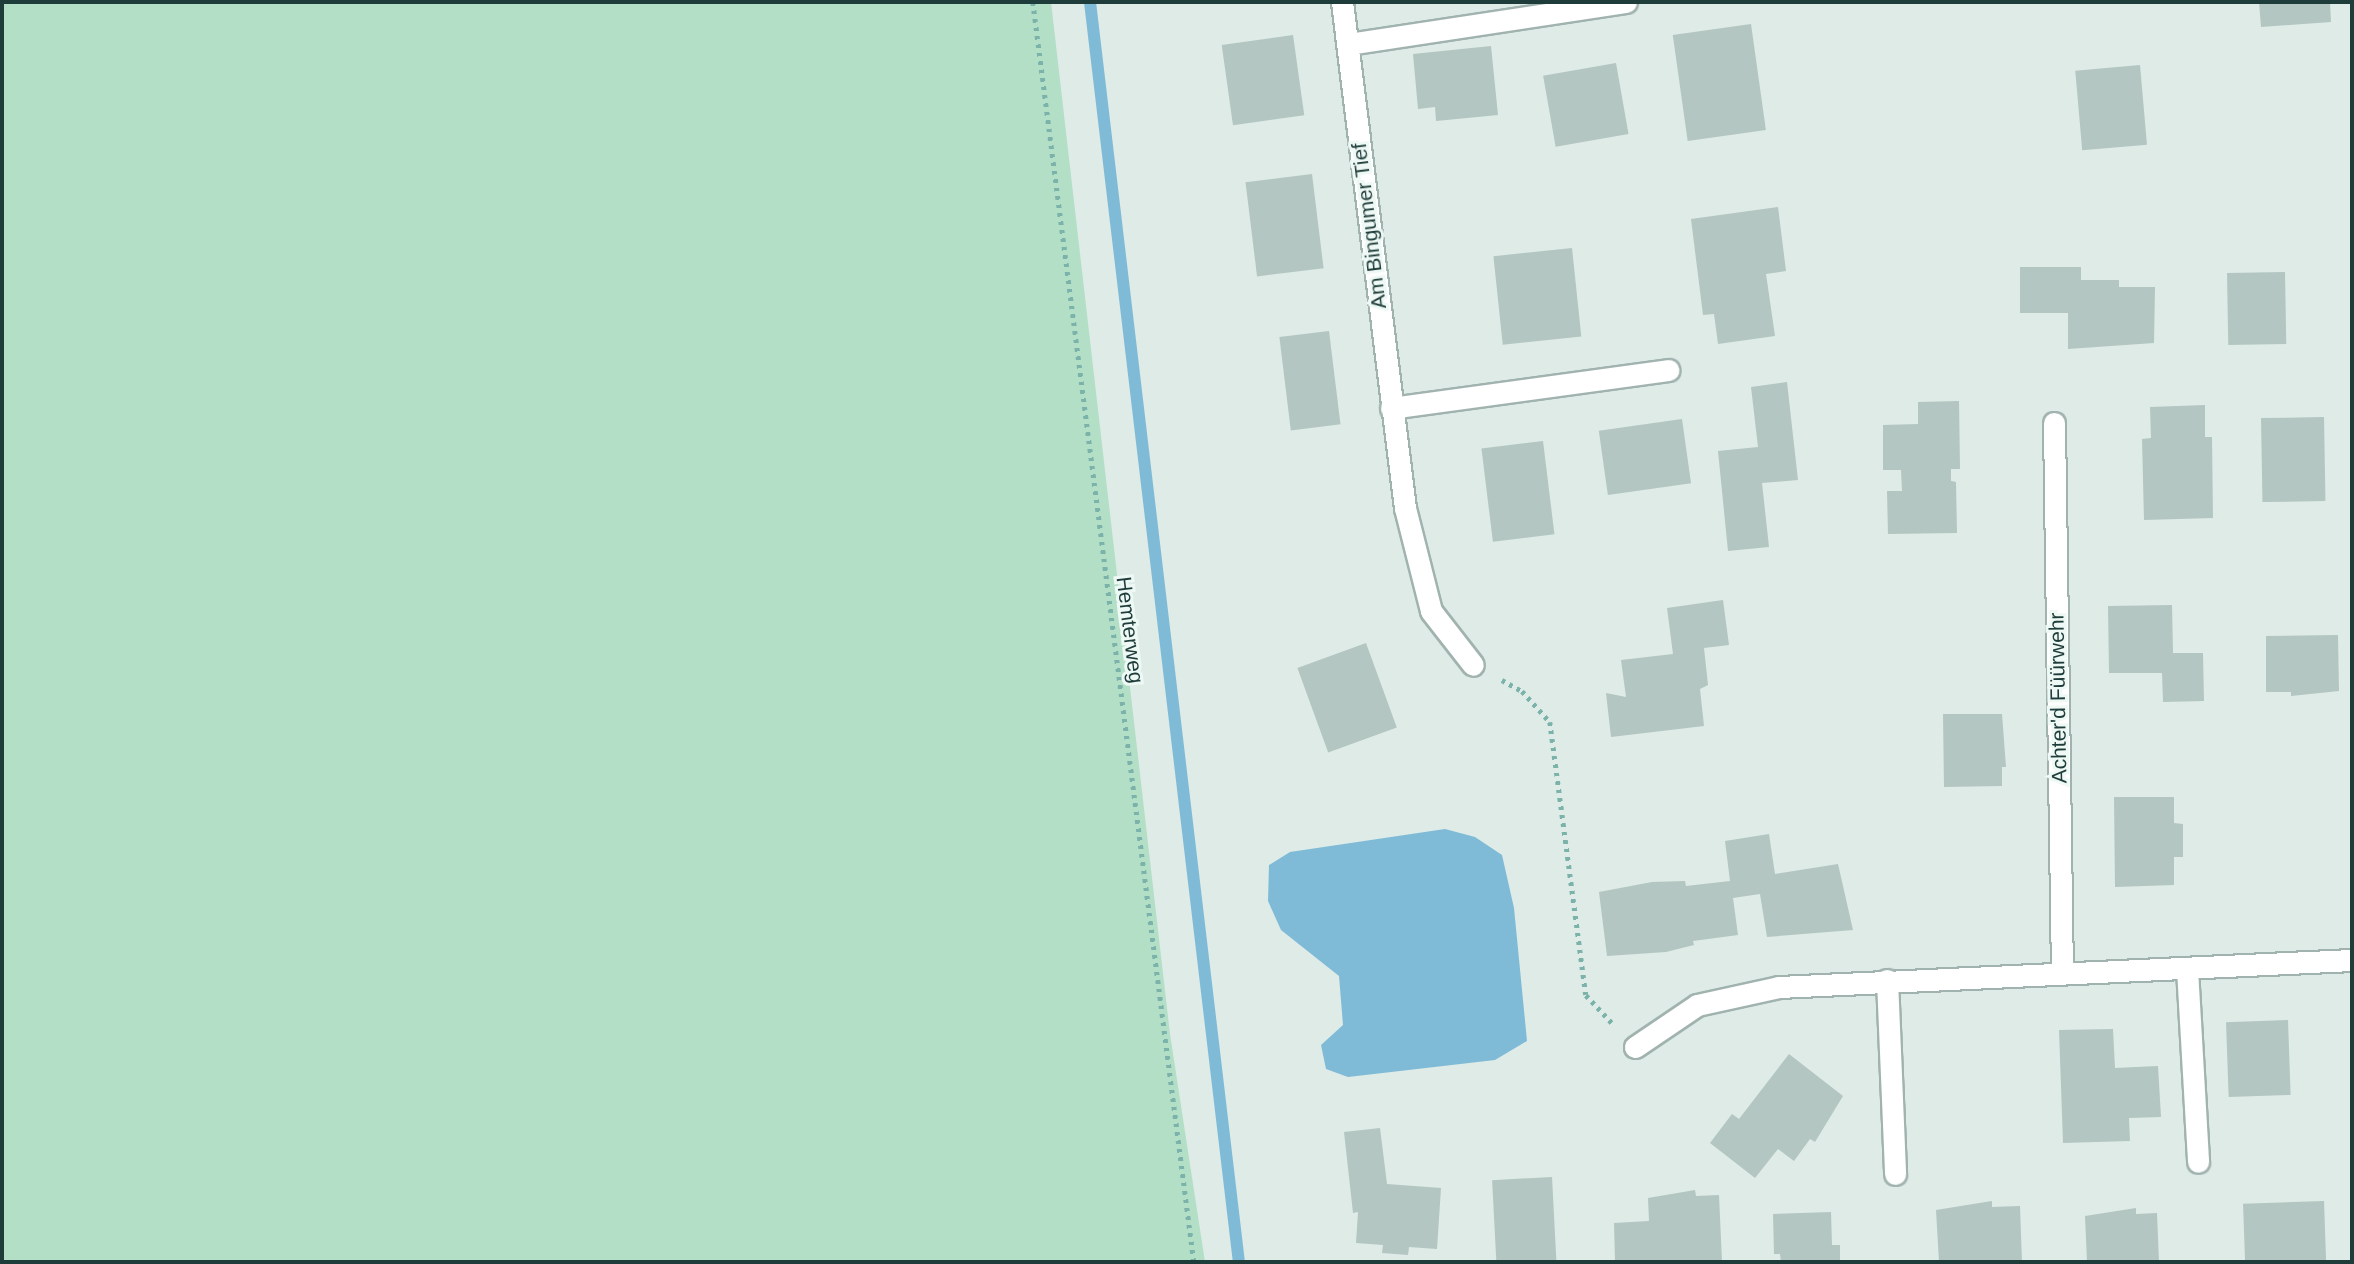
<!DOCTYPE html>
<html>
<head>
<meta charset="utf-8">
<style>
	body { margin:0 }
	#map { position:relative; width:2354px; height:1264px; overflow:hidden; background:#deebe7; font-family:Helvetica,sans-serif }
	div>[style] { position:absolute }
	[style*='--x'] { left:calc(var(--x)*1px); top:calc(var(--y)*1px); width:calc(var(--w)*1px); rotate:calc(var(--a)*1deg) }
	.green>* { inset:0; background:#b4dfc7 }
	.water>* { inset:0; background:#7fbbd7 }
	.stream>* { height:12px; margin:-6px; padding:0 6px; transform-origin:6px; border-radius:6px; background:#7fbbd7 }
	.building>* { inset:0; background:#b3c6c1; transform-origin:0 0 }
	.path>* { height:4.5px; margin-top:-2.25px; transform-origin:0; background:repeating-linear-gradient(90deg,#7bb2aa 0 3.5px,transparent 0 8.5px) }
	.roads { filter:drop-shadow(2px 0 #a1b3af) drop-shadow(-2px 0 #a1b3af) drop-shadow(0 2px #a1b3af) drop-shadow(0 -2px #a1b3af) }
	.lane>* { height:21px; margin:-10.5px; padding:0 10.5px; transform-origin:10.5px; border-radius:10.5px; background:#fff }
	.street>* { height:21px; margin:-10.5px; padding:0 10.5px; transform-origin:10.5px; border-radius:10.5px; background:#fff }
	span { translate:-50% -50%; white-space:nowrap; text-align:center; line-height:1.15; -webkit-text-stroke:6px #eef8f4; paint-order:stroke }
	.street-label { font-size:21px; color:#1e3c39 }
	.frame { position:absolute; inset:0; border:4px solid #1e3c39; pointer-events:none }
</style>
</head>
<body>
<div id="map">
	<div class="green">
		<i style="clip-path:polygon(2px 2px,1051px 2px,1170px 1034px,1205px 1262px,2px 1262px)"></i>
	</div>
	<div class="water">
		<i style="clip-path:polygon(1445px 829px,1475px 837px,1502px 855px,1514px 908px,1527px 1041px,1495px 1060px,1348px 1077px,1326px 1069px,1321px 1045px,1343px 1025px,1339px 976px,1281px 930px,1268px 901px,1269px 865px,1290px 852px)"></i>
	</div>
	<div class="stream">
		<i style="--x:1090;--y:2;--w:1269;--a:83.26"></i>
	</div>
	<div class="building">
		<i style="clip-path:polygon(2259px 2px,2330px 2px,2331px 22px,2261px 27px)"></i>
		<i style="left:1751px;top:24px;width:107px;height:79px;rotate:82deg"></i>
		<i style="left:1293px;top:35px;width:81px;height:72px;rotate:82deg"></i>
		<i style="clip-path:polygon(1491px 46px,1498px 115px,1436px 121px,1435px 107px,1418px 109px,1413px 54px)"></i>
		<i style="left:1616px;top:63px;width:72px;height:74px;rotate:80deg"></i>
		<i style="left:2140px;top:65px;width:80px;height:65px;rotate:85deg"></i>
		<i style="left:1312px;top:174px;width:95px;height:67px;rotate:83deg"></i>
		<i style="clip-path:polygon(1778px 207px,1786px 271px,1766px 274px,1775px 336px,1718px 344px,1714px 314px,1703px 315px,1691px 219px)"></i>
		<i style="left:1572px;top:248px;width:89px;height:79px;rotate:84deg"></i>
		<i style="clip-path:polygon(2020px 267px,2081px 267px,2081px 280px,2119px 280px,2119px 287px,2155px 287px,2154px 343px,2068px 349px,2068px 313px,2020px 313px)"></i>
		<i style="left:2285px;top:272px;width:72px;height:58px;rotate:89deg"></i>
		<i style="left:1329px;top:331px;width:94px;height:50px;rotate:83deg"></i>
		<i style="clip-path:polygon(1787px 382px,1798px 480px,1762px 483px,1769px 547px,1728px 551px,1718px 451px,1758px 447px,1751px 387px)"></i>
		<i style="clip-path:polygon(1959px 401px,1960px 469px,1951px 469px,1951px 481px,1956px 482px,1957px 533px,1888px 534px,1887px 491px,1902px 491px,1901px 470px,1883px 470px,1883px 425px,1918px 424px,1918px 402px)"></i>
		<i style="clip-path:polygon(2205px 405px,2205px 437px,2212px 437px,2213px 518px,2144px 520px,2142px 439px,2151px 438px,2150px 407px)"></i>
		<i style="left:2324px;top:417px;width:84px;height:63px;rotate:89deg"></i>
		<i style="left:1682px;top:419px;width:65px;height:84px;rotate:82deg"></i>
		<i style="left:1543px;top:441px;width:94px;height:62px;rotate:83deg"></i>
		<i style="clip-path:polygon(1723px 600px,1729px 645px,1704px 648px,1708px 685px,1700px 689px,1704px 726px,1611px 737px,1606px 693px,1626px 697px,1621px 660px,1673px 654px,1667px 608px)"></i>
		<i style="clip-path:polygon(2172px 605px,2173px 653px,2203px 653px,2204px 701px,2163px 702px,2162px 673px,2109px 673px,2108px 606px)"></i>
		<i style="clip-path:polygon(2338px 635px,2339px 691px,2291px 696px,2291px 692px,2266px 692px,2266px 636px)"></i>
		<i style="left:1366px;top:643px;width:90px;height:73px;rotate:70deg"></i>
		<i style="clip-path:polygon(1943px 714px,2002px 714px,2006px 767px,2002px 767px,2002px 786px,1944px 787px)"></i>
		<i style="clip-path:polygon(2114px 797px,2174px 797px,2174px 823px,2183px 824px,2183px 857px,2174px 857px,2174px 885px,2115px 887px)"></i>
		<i style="clip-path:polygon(1769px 834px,1775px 874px,1838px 864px,1853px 930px,1767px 937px,1760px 894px,1733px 898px,1738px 935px,1693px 941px,1694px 945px,1666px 952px,1607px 956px,1599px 892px,1652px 882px,1685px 881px,1686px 886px,1730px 881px,1725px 841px)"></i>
		<i style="left:2288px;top:1020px;width:75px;height:62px;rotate:88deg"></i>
		<i style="clip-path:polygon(2113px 1029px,2115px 1068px,2158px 1066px,2161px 1117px,2129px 1118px,2130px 1141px,2063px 1143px,2059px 1030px)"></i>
		<i style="clip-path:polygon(1789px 1054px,1843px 1096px,1815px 1142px,1810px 1139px,1794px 1161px,1778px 1149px,1755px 1178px,1710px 1143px,1732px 1114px,1739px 1119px)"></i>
		<i style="clip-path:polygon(1380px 1128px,1387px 1184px,1441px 1188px,1437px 1249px,1409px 1247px,1408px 1255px,1382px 1253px,1383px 1245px,1356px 1243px,1358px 1212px,1353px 1213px,1344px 1132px)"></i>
		<i style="left:1552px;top:1177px;width:85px;height:60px;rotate:87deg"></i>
		<i style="clip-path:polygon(1695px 1190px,1696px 1196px,1719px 1195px,1722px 1262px,1615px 1262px,1614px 1223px,1649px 1221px,1648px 1198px)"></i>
		<i style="clip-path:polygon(1992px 1201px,1992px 1207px,2020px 1206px,2022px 1262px,1939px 1262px,1936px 1210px)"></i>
		<i style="left:2324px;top:1201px;width:61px;height:81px;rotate:88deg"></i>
		<i style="clip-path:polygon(2136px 1208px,2136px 1214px,2157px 1213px,2159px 1262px,2087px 1262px,2085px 1216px)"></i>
		<i style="clip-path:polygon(1831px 1212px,1832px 1245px,1840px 1245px,1840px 1262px,1781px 1262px,1780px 1254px,1774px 1254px,1773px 1214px)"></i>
	</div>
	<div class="path">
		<i style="--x:1033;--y:2;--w:1270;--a:82.72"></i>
		<i style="--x:1502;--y:680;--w:23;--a:29"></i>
		<i style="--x:1522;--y:691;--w:42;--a:47.9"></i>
		<i style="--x:1550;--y:722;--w:275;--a:82.5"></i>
		<i style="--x:1586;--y:995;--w:40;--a:47"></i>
	</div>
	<div class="roads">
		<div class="lane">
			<i style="--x:2187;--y:969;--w:193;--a:86.7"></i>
			<i style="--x:1887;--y:980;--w:194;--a:87.6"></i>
		</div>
		<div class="street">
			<i style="--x:1342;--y:2;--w:510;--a:82.9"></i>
			<i style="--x:1405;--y:508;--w:106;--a:75.8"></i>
			<i style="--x:1431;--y:611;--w:68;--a:52.1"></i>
			<i style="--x:1348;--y:44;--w:281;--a:-8.6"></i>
			<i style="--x:1391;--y:408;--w:280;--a:-7.8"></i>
			<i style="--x:2054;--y:423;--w:549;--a:89.17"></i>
			<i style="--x:1635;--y:1047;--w:75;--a:-34.1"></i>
			<i style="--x:1697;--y:1005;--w:84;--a:-12.4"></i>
			<i style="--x:1779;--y:987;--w:574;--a:-2.7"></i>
		</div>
	</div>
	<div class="street-label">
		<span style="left:1369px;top:226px;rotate:-97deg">Am Bingumer Tief</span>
		<span style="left:1130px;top:630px;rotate:83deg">Hemterweg</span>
		<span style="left:2058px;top:698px;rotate:-91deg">Achter'd Füürwehr</span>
	</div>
	<div class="frame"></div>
</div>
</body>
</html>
